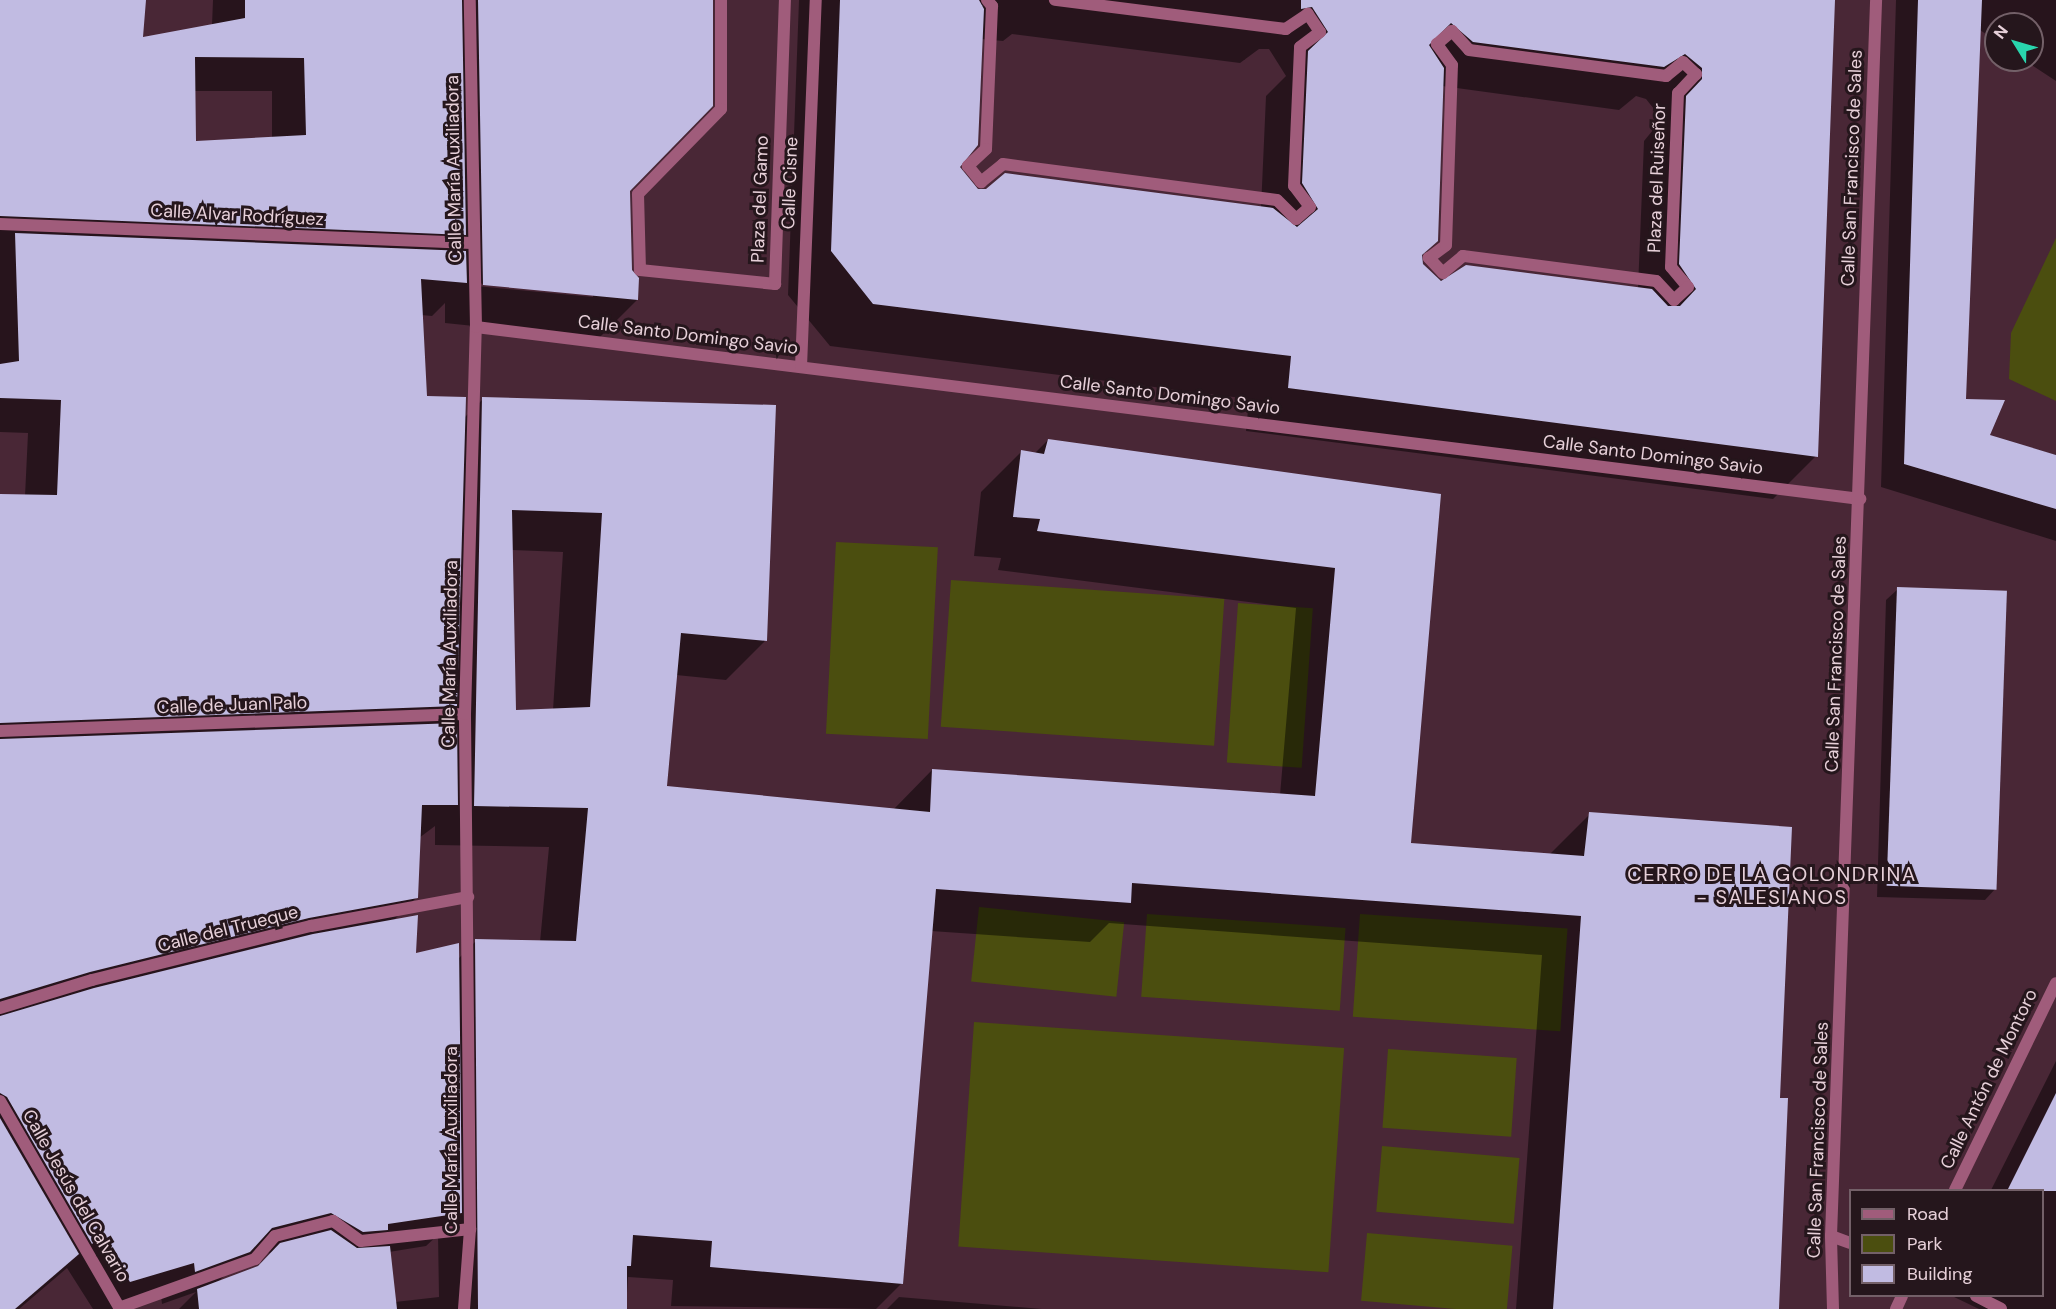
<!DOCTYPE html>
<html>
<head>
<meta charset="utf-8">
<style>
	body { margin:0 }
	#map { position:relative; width:2056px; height:1309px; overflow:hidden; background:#492736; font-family:"DM Sans",sans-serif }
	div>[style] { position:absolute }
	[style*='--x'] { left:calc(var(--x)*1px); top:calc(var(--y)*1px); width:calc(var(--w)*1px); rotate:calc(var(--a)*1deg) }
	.green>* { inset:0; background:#4b4e0f; transform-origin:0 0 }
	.shadow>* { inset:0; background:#0007 }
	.building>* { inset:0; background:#c1bbe2; transform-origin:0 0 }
	.street>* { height:12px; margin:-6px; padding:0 6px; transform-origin:6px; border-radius:6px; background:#a05c7b }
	span { translate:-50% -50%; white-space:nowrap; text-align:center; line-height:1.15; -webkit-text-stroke:6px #25161c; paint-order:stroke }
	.street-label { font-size:18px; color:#e7d0d9 }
	.neighbourhood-label { font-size:20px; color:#e7d0d9; letter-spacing:1.5px }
	.legend { position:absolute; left:1849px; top:1189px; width:195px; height:108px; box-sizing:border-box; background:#25161c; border:2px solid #736068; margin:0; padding:8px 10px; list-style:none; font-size:18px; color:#e7d0d9 }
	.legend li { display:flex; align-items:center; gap:12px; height:30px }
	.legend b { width:30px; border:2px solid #736068 }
	.north { position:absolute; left:1984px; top:12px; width:60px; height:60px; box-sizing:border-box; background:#25161c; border:2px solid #736068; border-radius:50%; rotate:307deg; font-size:16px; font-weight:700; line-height:24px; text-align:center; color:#e7d0d9 }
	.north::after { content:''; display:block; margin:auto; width:21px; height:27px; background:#29d5ad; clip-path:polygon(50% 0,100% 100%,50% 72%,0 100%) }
</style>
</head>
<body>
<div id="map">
	<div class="green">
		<i style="clip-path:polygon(2056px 238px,2056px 401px,2009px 379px,2011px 333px)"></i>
		<i style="left:836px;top:542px;width:102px;height:192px;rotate:3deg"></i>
		<i style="left:951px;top:580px;width:274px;height:147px;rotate:4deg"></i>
		<i style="left:1238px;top:603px;width:75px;height:160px;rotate:4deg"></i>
		<i style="left:979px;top:907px;width:146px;height:75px;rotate:6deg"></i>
		<i style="left:1147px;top:914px;width:199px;height:83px;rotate:4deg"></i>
		<i style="left:1360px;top:914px;width:208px;height:103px;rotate:4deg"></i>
		<i style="left:974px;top:1022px;width:371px;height:225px;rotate:4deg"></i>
		<i style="left:1388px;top:1049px;width:129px;height:79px;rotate:4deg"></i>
		<i style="left:1382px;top:1146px;width:138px;height:66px;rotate:5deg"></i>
		<i style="left:1367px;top:1233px;width:146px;height:68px;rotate:5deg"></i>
	</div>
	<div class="shadow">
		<i style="clip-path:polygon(evenodd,0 0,144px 0,142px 38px,212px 25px,213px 0,711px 0,629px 191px,630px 271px,637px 300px,598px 339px,445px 323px,445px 303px,432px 316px,421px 315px,426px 397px,464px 418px,483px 399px,765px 641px,726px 680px,676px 675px,665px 787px,893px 810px,932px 770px,1280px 795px,1296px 608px,998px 570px,1001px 558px,974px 556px,981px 492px,1021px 452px,1034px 454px,1048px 440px,1439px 495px,1409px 844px,1549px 855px,1590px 814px,1779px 1100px,1777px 1309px,1516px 1309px,1542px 955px,1109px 923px,1090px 942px,931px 931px,902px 1283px,876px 1309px,671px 1306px,673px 1280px,628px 1277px,626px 1309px,179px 1309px,196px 1292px,162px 1304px,161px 1295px,116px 1309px,93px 1309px,67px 1268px,19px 1309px,0 1309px,0 496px,25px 496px,28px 433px,0 432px,0 0,194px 91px,272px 91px,272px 138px,195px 143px,194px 91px,0 0,476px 283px,593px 294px,593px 297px,476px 286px,476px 283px,0 0,512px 550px,563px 552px,553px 710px,514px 712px,512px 550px,0 0,435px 826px,435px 845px,549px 847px,540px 942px,476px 941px,458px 959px,415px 955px,393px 921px,417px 897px,419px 838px,435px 826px,0 0,438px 1235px,439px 1297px,395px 1302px,389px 1252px,426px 1246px,438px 1235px,0 0,273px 1252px,256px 1269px,217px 1283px,239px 1261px,273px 1252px)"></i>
		<i style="clip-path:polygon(evenodd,799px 0,1833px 0,1816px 456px,1773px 499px,1246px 431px,1249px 399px,830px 346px,788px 295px,799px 0,1012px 34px,1240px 63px,1259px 49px,1269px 49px,1286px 76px,1266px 96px,1261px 208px,977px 191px,958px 164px,981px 39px,1003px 41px,1012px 34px,799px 0,1442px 86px,1619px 110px,1636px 96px,1646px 99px,1662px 119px,1644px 141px,1638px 288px,1436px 280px,1419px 259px,1436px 240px,1442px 86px)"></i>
		<i style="clip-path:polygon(1896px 0,2056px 0,2056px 81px,2024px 60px,2032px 60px,2032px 24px,1996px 24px,1996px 41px,1980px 30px,1965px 400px,1988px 436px,2056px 455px,2056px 541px,1881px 487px)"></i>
		<i style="clip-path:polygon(1898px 589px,1996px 888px,1985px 900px,1877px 897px,1886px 600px)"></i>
		<i style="clip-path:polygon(2056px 1061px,2056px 1309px,1979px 1309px,1952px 1296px,2042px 1296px,2042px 1190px,1991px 1190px)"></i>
		<i style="clip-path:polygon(899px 1297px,1042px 1309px,887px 1309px)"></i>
	</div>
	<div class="building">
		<i style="clip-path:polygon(evenodd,0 0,146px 0,143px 37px,245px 18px,245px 0,462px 0,466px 235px,0 216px,0 0,195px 57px,304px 58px,306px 135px,196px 141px,195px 57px)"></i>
		<i style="clip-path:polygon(478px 0,713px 0,713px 106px,630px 191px,632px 270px,639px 278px,638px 300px,483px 285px)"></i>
		<i style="clip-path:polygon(evenodd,840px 0,979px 0,984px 9px,978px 145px,960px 167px,978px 189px,986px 189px,1005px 173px,1273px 208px,1297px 227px,1318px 209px,1302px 183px,1308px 51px,1328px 32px,1312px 7px,1301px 9px,1301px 0,1835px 0,1818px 457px,1288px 388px,1291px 356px,873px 304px,831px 251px,840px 0,1451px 23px,1473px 42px,1664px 67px,1685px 54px,1702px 68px,1702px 79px,1686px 96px,1679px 264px,1696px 289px,1680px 306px,1668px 306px,1652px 289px,1466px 265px,1441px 281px,1423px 264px,1422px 255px,1438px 241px,1444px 68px,1429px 45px,1451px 23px)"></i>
		<i style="clip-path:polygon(1918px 0,1982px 0,1966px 399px,2005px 400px,1990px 435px,2056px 455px,2056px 509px,1904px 464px)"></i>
		<i style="clip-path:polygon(15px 233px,466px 251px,467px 283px,421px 279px,427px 396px,466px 397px,457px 706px,0 723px,0 494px,57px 495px,61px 400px,0 398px,0 364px,19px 361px)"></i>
		<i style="clip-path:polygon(evenodd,482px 397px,776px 405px,767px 641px,681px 633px,667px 786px,930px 812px,932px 769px,1315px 796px,1335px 568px,1037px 531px,1040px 519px,1013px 517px,1021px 450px,1044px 454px,1048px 439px,1441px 494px,1411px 843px,1584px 856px,1589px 812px,1792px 827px,1780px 1098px,1788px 1098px,1779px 1309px,1553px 1309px,1581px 916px,1132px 883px,1131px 903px,936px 889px,903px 1284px,710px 1267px,712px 1241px,633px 1235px,631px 1266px,627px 1266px,627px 1309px,478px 1309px,475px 939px,576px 941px,588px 808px,474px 806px,482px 397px,512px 510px,602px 513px,590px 707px,516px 710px,512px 510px)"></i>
		<i style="left:1897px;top:587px;width:110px;height:299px;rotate:2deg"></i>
		<i style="clip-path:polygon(457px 723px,458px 805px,422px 805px,418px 898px,309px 918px,90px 972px,0 999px,0 739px)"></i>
		<i style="clip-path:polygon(418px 915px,416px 953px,459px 943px,462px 1213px,388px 1224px,388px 1230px,363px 1232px,331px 1213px,272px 1228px,250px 1252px,195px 1272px,194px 1263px,130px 1282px,101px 1236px,92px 1244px,7px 1097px,0 1093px,0 1016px,94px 988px,313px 934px)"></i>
		<i style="clip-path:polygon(2056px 1093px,2056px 1191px,2007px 1191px)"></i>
		<i style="clip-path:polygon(0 1118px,79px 1254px,15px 1309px,0 1309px)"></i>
		<i style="clip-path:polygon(331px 1230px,357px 1248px,390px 1246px,397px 1309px,199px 1309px,197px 1289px,258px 1266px,280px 1243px)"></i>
	</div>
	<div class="street">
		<i style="--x:721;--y:0;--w:109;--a:90"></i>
		<i style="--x:721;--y:109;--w:119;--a:134.3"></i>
		<i style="--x:638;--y:194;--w:76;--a:88.5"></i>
		<i style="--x:640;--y:270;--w:136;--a:5.9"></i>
		<i style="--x:775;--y:284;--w:284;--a:-88"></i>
		<i style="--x:987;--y:0;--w:8;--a:50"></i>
		<i style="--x:992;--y:6;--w:143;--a:92.4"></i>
		<i style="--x:986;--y:149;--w:25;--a:137"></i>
		<i style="--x:968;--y:166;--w:21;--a:51"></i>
		<i style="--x:981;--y:182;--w:28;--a:-39"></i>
		<i style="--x:1003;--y:164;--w:276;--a:7.5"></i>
		<i style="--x:1277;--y:200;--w:27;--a:45"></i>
		<i style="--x:1296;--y:219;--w:18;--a:-41"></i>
		<i style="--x:1310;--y:207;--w:26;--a:-127"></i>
		<i style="--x:1294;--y:186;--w:139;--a:-87.5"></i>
		<i style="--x:1300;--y:47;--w:25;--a:-37"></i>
		<i style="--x:1320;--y:32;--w:22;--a:-124"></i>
		<i style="--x:1308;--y:14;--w:27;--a:146"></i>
		<i style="--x:1286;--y:29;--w:233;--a:-172.8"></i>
		<i style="--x:1452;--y:31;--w:25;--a:48"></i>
		<i style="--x:1469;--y:50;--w:199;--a:7.5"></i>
		<i style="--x:1666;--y:76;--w:22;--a:-39"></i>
		<i style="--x:1683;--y:62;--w:18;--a:43"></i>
		<i style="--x:1696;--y:74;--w:26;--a:133"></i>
		<i style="--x:1678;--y:93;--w:174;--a:92.3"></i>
		<i style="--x:1671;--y:267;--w:26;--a:50"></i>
		<i style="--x:1688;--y:287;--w:19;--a:137"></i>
		<i style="--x:1674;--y:300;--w:26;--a:-133"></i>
		<i style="--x:1656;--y:281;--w:195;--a:-172.6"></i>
		<i style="--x:1463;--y:256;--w:26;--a:140"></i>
		<i style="--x:1443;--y:273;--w:21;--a:-133"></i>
		<i style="--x:1429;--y:258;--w:21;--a:-37"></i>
		<i style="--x:1446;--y:245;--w:180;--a:-88.1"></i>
		<i style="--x:1452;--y:65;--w:26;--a:-126"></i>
		<i style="--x:1437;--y:44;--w:20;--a:-41"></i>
		<i style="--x:0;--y:224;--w:472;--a:2.3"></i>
		<i style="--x:476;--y:327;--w:1395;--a:7.08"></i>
		<i style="--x:801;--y:367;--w:367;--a:-87.7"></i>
		<i style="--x:0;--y:731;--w:465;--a:-2.1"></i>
		<i style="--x:0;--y:1008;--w:96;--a:-16.9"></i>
		<i style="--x:92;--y:980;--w:226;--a:-13.9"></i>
		<i style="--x:311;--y:926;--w:160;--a:-10.5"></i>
		<i style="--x:0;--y:1101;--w:240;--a:60"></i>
		<i style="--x:1955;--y:1190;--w:230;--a:-64"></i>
		<i style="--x:1831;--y:1236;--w:20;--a:20"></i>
		<i style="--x:1976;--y:1296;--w:28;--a:27"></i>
		<i style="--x:119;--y:1308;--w:145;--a:-19.8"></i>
		<i style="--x:255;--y:1259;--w:30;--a:-49"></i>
		<i style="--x:275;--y:1236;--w:60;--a:-14.5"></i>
		<i style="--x:333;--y:1221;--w:34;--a:36"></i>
		<i style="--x:361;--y:1241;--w:110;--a:-6.3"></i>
		<i style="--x:464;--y:1309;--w:80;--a:-85.7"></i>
		<i style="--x:470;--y:1229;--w:515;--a:-90.56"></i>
		<i style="--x:465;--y:714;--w:387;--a:-88.4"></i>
		<i style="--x:476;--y:327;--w:327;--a:-91.1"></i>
		<i style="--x:1833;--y:1309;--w:73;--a:-91.6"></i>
		<i style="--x:1831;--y:1236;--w:1237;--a:-87.91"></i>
		<i style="--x:1896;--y:1309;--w:14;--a:-65"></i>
	</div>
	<div class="street-label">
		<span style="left:1852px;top:168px;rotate:-88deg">Calle San Francisco de Sales</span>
		<span style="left:454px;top:169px;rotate:-91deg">Calle María Auxiliadora</span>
		<span style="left:1657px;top:178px;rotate:-88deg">Plaza del Ruiseñor</span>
		<span style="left:790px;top:183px;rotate:-88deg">Calle Cisne</span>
		<span style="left:760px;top:199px;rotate:-88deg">Plaza del Gamo</span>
		<span style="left:237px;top:215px;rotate:3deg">Calle Alvar Rodríguez</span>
		<span style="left:688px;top:335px;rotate:7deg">Calle Santo Domingo Savio</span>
		<span style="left:1170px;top:395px;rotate:7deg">Calle Santo Domingo Savio</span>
		<span style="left:1653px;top:455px;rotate:7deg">Calle Santo Domingo Savio</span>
		<span style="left:450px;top:654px;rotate:-89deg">Calle María Auxiliadora</span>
		<span style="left:1836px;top:654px;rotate:-88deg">Calle San Francisco de Sales</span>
		<span style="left:232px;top:705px;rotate:-2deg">Calle de Juan Palo</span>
		<span style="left:228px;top:929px;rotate:-14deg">Calle del Trueque</span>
		<span style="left:1989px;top:1079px;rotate:-64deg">Calle Antón de Montoro</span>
		<span style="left:451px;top:1140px;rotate:-90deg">Calle María Auxiliadora</span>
		<span style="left:1818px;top:1140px;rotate:-88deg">Calle San Francisco de Sales</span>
		<span style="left:76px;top:1196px;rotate:60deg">Calle Jesús del Calvario</span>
	</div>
	<div class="neighbourhood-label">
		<span style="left:1772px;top:886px">CERRO DE LA GOLONDRINA<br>- SALESIANOS</span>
	</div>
	<ul class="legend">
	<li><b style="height:8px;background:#a05c7b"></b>Road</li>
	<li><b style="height:16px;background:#4b4e0f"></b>Park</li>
	<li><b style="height:16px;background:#c1bbe2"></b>Building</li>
	</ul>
	<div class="north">N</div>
</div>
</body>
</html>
